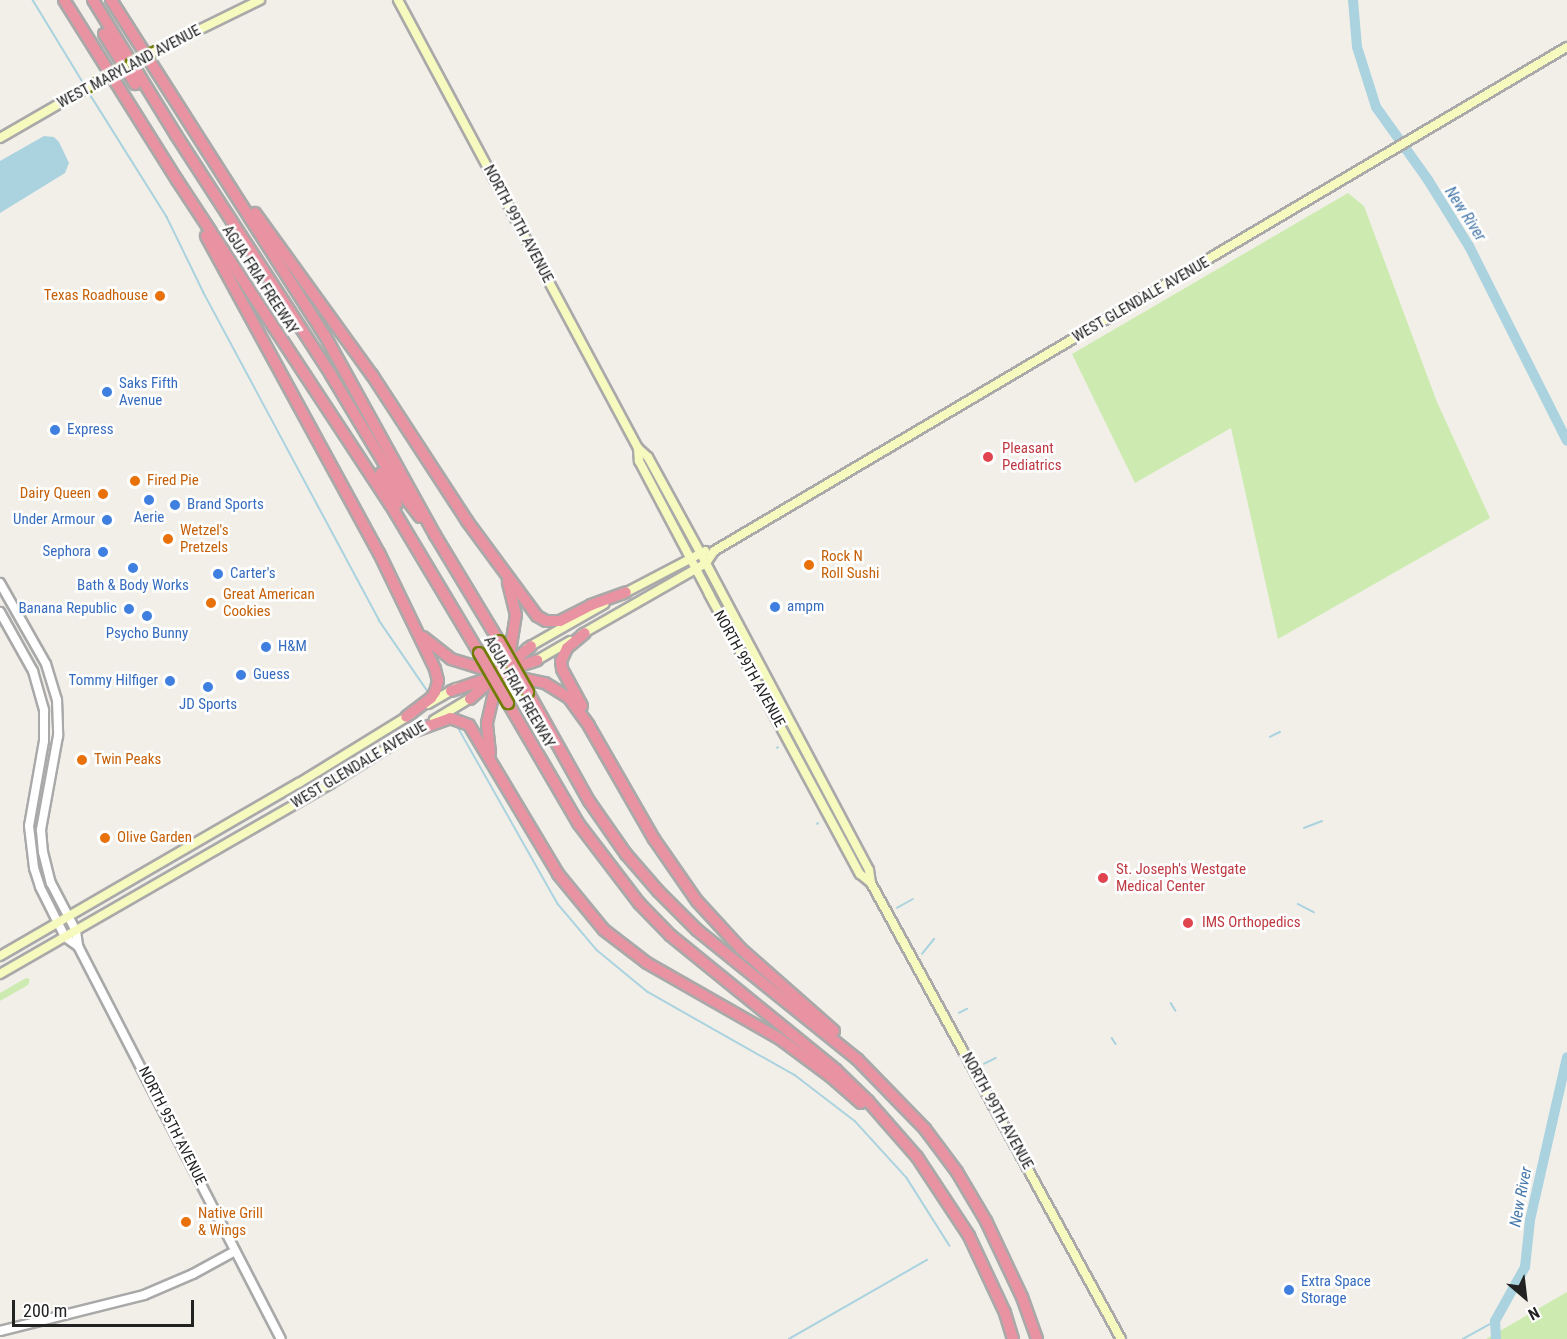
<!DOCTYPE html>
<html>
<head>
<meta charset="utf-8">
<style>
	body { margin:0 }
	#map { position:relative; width:1567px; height:1339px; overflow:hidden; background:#f2efe9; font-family:"Roboto Condensed",sans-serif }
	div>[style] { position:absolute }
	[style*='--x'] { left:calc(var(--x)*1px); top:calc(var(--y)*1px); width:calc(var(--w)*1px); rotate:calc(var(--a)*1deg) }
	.grass>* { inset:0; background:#cdebb0 }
	.water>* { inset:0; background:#aad3df }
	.stream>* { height:1.5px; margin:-0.75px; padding:0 0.75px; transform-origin:0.75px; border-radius:0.75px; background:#aad3df }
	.river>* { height:10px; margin:-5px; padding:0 5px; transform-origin:5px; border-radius:5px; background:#aad3df }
	.roads { filter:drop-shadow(2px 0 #a9a9a9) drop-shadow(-2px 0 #a9a9a9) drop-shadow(0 2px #a9a9a9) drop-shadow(0 -2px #a9a9a9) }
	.tertiary>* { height:8px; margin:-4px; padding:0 4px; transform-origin:4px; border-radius:4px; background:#fff }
	.secondary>* { height:8px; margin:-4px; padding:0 4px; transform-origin:4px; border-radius:4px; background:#f7fabf }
	.motorway>* { height:10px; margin:-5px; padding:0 5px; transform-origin:5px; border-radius:5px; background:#e892a2 }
	.bridges { filter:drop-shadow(2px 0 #707d05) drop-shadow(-2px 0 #707d05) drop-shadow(0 2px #707d05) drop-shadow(0 -2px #707d05) }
	.secondary-bridge>* { height:8px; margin:-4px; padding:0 4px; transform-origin:4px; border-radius:4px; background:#f7fabf }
	.motorway-bridge>* { height:10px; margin:-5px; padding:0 5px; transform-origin:5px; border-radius:5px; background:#e892a2 }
	.dots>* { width:16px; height:16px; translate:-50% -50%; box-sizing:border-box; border:3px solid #fff; border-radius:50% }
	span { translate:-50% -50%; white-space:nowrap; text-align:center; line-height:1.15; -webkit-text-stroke:5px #fff; paint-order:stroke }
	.street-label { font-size:15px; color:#222 }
	.food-label { font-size:15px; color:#c56008 }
	.right { translate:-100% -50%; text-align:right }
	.left { translate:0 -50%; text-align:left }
	.shop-label { font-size:15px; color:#366cbe }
	.health-label { font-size:15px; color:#be3a42 }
	.water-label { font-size:16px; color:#4a7aab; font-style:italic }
	.north { position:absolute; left:1495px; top:1267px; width:60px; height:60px; -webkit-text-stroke:4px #fff; paint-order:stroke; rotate:152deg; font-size:16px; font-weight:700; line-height:24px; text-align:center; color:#222 }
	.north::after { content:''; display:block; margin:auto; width:21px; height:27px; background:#222; clip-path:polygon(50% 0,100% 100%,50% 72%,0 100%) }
	.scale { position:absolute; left:12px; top:1300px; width:182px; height:27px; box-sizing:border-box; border:3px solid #222; border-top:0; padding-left:8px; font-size:18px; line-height:21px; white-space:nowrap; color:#222; -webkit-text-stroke:4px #fff; paint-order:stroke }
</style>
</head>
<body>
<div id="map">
	<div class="grass">
		<i style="clip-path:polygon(1348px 193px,1364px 206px,1437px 402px,1490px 518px,1278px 639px,1231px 428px,1135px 483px,1072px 354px)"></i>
		<i style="clip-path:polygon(26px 978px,30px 979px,28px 985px,0 1001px,0 993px)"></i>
		<i style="clip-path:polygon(1567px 1292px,1567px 1339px,1486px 1339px)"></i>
	</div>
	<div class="water">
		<i style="clip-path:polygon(44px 136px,54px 137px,59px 142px,69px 163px,65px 173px,0 213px,0 161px)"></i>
	</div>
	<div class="stream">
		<i style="--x:33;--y:0;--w:98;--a:58.7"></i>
		<i style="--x:88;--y:91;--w:149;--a:57.9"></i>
		<i style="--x:167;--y:217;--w:85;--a:64"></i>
		<i style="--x:204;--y:293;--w:371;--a:61.8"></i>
		<i style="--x:379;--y:620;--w:85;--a:55.6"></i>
		<i style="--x:459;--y:729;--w:201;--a:60.5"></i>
		<i style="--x:558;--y:904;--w:60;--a:49.7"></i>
		<i style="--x:597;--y:950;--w:66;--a:39.5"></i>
		<i style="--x:648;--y:992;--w:169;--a:29.5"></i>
		<i style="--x:795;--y:1075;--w:76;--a:37.5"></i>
		<i style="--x:855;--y:1121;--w:77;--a:47.6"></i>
		<i style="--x:907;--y:1178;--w:80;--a:57.7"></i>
		<i style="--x:1270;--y:737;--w:11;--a:-27"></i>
		<i style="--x:777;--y:748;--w:1;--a:-45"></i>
		<i style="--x:817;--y:824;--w:1;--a:-45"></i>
		<i style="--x:1304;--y:828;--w:19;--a:-21"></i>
		<i style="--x:1298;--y:904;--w:18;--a:27"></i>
		<i style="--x:897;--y:908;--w:18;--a:-29"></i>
		<i style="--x:922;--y:954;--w:19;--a:-51"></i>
		<i style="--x:1171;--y:1003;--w:9;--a:58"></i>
		<i style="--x:959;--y:1013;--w:9;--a:-27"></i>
		<i style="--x:1112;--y:1038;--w:7;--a:56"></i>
		<i style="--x:984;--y:1064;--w:13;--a:-27"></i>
		<i style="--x:789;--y:1339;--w:159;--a:-29.8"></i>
		<i style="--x:1463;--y:1339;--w:37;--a:-29"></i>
	</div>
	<div class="river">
		<i style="--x:1353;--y:0;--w:47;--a:85.1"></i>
		<i style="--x:1357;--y:47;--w:63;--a:72.4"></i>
		<i style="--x:1376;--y:107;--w:90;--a:54.5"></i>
		<i style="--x:1428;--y:180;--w:78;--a:58.2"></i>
		<i style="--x:1469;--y:246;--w:218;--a:63.3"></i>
		<i style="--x:1496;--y:1339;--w:18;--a:-93"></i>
		<i style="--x:1495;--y:1321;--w:62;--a:-60.9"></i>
		<i style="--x:1525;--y:1267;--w:47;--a:-83.9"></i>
		<i style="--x:1530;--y:1220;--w:167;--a:-77.2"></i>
	</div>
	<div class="roads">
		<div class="tertiary">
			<i style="--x:0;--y:583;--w:93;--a:60.4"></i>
			<i style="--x:46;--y:664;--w:38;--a:73"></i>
			<i style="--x:57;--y:700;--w:36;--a:88"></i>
			<i style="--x:58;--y:736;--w:96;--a:100.3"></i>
			<i style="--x:41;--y:830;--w:22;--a:85"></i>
			<i style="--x:43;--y:852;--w:32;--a:76"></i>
			<i style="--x:51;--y:883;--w:54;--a:62.5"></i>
			<i style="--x:76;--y:931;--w:15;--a:82"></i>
			<i style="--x:78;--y:946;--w:442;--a:62.7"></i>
			<i style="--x:0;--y:612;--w:68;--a:60.8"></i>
			<i style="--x:33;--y:671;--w:41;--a:74.2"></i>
			<i style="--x:44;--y:710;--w:31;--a:90"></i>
			<i style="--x:44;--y:741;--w:86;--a:100"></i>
			<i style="--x:29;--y:826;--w:42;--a:83.2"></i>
			<i style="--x:34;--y:868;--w:20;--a:72"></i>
			<i style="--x:40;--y:887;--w:56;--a:63.4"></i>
			<i style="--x:65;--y:937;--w:16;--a:35"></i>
			<i style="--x:0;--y:1331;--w:148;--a:-14"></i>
			<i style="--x:144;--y:1295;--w:53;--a:-23.2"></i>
			<i style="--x:193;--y:1274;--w:48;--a:-28.7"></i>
		</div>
		<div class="secondary">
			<i style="--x:398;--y:0;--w:508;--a:61.82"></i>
			<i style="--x:638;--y:448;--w:13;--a:42"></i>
			<i style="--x:648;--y:457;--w:108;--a:61.3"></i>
			<i style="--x:700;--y:552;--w:360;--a:62"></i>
			<i style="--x:869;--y:870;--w:13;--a:81"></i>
			<i style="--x:871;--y:883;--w:520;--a:61.27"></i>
			<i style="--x:164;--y:47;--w:107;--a:-26.1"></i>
			<i style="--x:0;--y:138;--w:74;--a:-30"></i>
			<i style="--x:638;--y:448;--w:13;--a:86"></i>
			<i style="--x:639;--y:461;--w:150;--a:62.2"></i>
			<i style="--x:709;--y:594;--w:318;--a:61.7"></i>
			<i style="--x:860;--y:874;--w:14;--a:39"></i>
			<i style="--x:621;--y:595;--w:95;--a:-27.6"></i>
			<i style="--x:582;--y:634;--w:143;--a:-29.8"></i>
			<i style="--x:706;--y:563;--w:14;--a:-56"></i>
			<i style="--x:714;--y:551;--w:991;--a:-30.58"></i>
			<i style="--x:527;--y:648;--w:89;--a:-29.7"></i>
			<i style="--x:532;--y:663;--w:44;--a:-30.1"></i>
			<i style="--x:428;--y:704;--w:32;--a:-30"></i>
			<i style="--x:434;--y:720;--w:47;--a:-31"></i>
			<i style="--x:0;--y:956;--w:345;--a:-30.1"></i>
			<i style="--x:299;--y:783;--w:132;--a:-31.6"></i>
			<i style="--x:0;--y:974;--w:381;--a:-29.9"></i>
			<i style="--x:330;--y:784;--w:106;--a:-31.9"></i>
		</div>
		<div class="motorway">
			<i style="--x:64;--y:0;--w:213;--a:57.9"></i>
			<i style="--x:177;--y:180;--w:388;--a:56.7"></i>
			<i style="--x:390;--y:504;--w:174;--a:59.1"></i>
			<i style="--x:93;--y:0;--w:158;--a:58.4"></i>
			<i style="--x:176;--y:135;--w:286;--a:57.1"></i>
			<i style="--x:331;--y:375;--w:140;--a:59"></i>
			<i style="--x:403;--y:495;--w:28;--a:52"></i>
			<i style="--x:111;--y:0;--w:396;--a:57.5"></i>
			<i style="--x:324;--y:334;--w:230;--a:61.1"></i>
			<i style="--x:435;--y:535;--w:124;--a:58.9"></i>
			<i style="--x:104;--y:34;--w:59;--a:58.2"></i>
			<i style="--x:255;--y:213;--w:200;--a:54.2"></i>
			<i style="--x:372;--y:375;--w:174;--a:56.9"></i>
			<i style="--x:467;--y:521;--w:118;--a:53.6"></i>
			<i style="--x:537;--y:616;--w:10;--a:29"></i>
			<i style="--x:546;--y:621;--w:14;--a:0"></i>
			<i style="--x:560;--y:621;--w:35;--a:-27"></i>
			<i style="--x:591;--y:605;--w:37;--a:-20"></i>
			<i style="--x:206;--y:236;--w:361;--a:61.4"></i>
			<i style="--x:379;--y:553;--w:129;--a:64.2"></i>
			<i style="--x:435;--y:669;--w:12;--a:76"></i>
			<i style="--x:438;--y:681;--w:11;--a:105"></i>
			<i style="--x:435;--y:692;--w:7;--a:124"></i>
			<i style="--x:431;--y:698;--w:31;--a:143"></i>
			<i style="--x:381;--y:473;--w:35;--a:63"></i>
			<i style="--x:423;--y:637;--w:36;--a:38"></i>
			<i style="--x:451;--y:659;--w:39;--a:17"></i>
			<i style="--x:488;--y:670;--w:16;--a:4"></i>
			<i style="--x:504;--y:671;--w:35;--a:-18"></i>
			<i style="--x:451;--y:691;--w:53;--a:-18.8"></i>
			<i style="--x:501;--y:674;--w:45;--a:11.6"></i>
			<i style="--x:545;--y:683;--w:28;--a:32"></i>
			<i style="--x:569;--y:698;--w:34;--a:54"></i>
			<i style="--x:589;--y:726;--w:130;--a:60.1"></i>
			<i style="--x:654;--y:839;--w:75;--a:55.3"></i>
			<i style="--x:697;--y:901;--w:65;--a:47.5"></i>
			<i style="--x:741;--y:949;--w:124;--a:41.4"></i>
			<i style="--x:528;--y:692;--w:125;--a:60.8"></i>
			<i style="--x:589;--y:801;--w:65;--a:55.1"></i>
			<i style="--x:626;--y:854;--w:49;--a:49.1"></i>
			<i style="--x:658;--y:891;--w:55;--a:45"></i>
			<i style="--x:697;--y:930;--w:206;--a:38.9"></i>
			<i style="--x:857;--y:1059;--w:98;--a:45.8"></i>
			<i style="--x:925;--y:1129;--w:54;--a:53.3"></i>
			<i style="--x:957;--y:1172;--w:57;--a:59.4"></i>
			<i style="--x:986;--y:1221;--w:84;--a:64.7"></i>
			<i style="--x:1022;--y:1297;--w:45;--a:70.3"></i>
			<i style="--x:470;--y:699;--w:36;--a:-42"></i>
			<i style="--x:497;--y:675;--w:26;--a:-61"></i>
			<i style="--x:510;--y:652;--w:37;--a:-81"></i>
			<i style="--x:516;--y:615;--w:34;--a:-104"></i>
			<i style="--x:508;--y:703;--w:139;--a:59.7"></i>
			<i style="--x:578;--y:823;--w:101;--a:52.7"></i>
			<i style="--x:639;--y:903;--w:45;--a:45.9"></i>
			<i style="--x:670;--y:935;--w:214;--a:39.1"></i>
			<i style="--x:836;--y:1070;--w:45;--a:44.1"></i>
			<i style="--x:868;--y:1101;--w:74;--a:48.8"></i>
			<i style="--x:917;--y:1157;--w:95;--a:56.6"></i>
			<i style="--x:969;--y:1236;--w:85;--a:64.9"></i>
			<i style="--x:1005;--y:1313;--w:27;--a:73"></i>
			<i style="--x:582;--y:706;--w:42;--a:-118.4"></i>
			<i style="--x:562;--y:669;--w:8;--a:-97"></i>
			<i style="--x:561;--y:661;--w:14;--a:-65"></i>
			<i style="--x:567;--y:648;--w:23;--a:-40"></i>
			<i style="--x:415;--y:731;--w:37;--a:-20"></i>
			<i style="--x:450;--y:718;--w:20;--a:20"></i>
			<i style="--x:469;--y:725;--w:174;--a:59.1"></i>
			<i style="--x:558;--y:874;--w:72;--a:50.6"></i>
			<i style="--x:604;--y:930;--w:54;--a:37.5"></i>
			<i style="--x:647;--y:963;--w:153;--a:29.7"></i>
			<i style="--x:780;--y:1039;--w:62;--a:36.5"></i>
			<i style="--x:830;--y:1076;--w:41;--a:41.1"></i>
			<i style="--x:490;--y:753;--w:30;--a:-96"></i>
			<i style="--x:487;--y:723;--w:40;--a:-77"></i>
			<i style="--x:496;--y:684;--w:26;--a:-54"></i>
			<i style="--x:511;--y:663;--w:26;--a:-40"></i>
		</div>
	</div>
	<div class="bridges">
		<div class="secondary-bridge">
			<i style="--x:131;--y:63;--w:37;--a:-26"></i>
			<i style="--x:64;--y:101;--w:69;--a:-29.5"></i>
		</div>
		<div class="motorway-bridge">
			<i style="--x:499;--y:641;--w:59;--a:60.4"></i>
			<i style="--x:479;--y:653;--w:58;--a:59.9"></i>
		</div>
	</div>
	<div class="dots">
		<i style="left:160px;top:296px;background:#e8710a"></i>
		<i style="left:107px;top:392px;background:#3f7fe0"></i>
		<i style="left:55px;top:430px;background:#3f7fe0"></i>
		<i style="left:988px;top:457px;background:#e0444e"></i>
		<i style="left:135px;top:481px;background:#e8710a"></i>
		<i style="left:103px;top:494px;background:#e8710a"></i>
		<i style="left:149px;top:500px;background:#3f7fe0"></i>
		<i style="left:175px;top:505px;background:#3f7fe0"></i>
		<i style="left:107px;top:520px;background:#3f7fe0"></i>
		<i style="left:168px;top:539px;background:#e8710a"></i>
		<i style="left:103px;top:552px;background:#3f7fe0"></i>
		<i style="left:809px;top:565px;background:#e8710a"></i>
		<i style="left:133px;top:568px;background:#3f7fe0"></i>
		<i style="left:218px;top:574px;background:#3f7fe0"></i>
		<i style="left:211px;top:603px;background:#e8710a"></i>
		<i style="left:775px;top:607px;background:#3f7fe0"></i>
		<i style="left:129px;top:609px;background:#3f7fe0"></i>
		<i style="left:147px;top:616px;background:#3f7fe0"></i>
		<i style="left:266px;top:647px;background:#3f7fe0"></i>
		<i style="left:241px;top:675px;background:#3f7fe0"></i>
		<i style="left:170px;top:681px;background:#3f7fe0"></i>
		<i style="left:208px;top:687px;background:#3f7fe0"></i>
		<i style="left:82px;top:760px;background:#e8710a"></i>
		<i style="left:105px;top:838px;background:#e8710a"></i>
		<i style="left:1103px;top:878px;background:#e0444e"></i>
		<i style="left:1188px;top:923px;background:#e0444e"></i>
		<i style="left:186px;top:1222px;background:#e8710a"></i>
		<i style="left:1289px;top:1290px;background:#3f7fe0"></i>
	</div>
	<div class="street-label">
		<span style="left:129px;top:67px;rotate:-28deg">WEST MARYLAND AVENUE</span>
		<span style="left:518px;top:224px;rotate:62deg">NORTH 99TH AVENUE</span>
		<span style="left:260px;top:280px;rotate:57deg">AGUA FRIA FREEWAY</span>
		<span style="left:1141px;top:300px;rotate:-30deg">WEST GLENDALE AVENUE</span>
		<span style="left:749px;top:669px;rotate:61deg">NORTH 99TH AVENUE</span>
		<span style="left:519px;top:692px;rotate:60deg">AGUA FRIA FREEWAY</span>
		<span style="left:359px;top:765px;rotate:-31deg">WEST GLENDALE AVENUE</span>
		<span style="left:997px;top:1111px;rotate:61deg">NORTH 99TH AVENUE</span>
		<span style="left:172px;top:1126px;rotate:63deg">NORTH 95TH AVENUE</span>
	</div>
	<div class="food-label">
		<span class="right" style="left:148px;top:296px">Texas Roadhouse</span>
		<span class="left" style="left:147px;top:481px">Fired Pie</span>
		<span class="right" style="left:91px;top:494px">Dairy Queen</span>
		<span class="left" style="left:180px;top:539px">Wetzel's<br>Pretzels</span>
		<span class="left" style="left:821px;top:565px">Rock N<br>Roll Sushi</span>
		<span class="left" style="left:223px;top:603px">Great American<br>Cookies</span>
		<span class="left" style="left:94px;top:760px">Twin Peaks</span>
		<span class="left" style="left:117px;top:838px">Olive Garden</span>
		<span class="left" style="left:198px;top:1222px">Native Grill<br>&amp; Wings</span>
	</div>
	<div class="shop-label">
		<span class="left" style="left:119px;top:392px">Saks Fifth<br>Avenue</span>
		<span class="left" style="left:67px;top:430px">Express</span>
		<span class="left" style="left:187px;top:505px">Brand Sports</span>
		<span style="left:149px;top:518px">Aerie</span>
		<span class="right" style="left:95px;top:520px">Under Armour</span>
		<span class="right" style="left:91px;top:552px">Sephora</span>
		<span class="left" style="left:230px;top:574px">Carter's</span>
		<span style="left:133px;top:586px">Bath &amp; Body Works</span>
		<span class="left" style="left:787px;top:607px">ampm</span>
		<span class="right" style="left:117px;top:609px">Banana Republic</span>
		<span style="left:147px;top:634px">Psycho Bunny</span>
		<span class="left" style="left:278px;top:647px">H&amp;M</span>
		<span class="left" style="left:253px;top:675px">Guess</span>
		<span class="right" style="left:158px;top:681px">Tommy Hilfiger</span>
		<span style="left:208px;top:705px">JD Sports</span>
		<span class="left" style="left:1301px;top:1290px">Extra Space<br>Storage</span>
	</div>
	<div class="health-label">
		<span class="left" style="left:1002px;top:457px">Pleasant<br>Pediatrics</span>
		<span class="left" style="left:1116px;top:878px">St. Joseph's Westgate<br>Medical Center</span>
		<span class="left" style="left:1202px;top:923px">IMS Orthopedics</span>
	</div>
	<div class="water-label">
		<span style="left:1465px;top:214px;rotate:57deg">New River</span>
		<span style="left:1521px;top:1197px;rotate:-79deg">New River</span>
	</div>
	<div class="north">N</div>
	<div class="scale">200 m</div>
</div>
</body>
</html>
